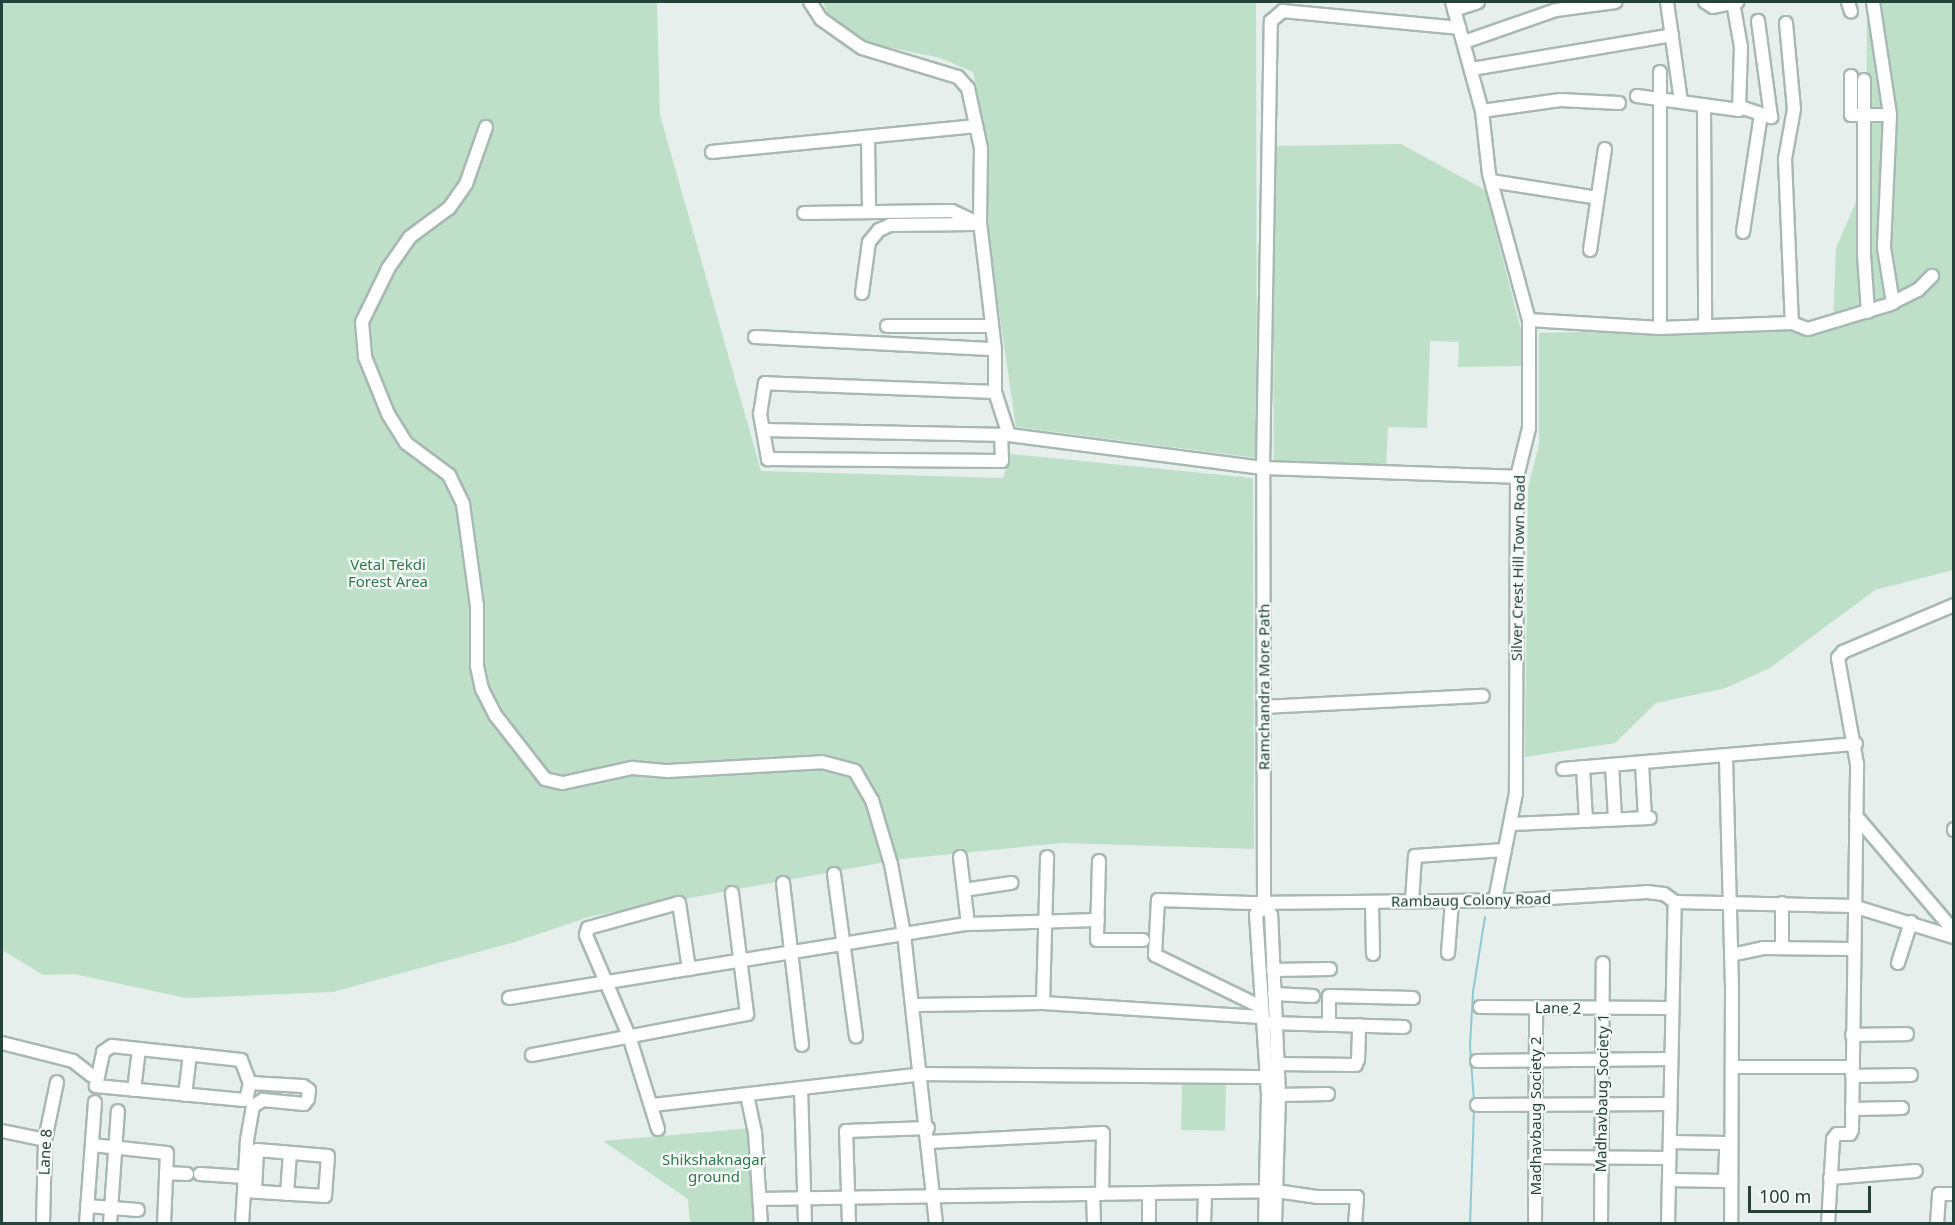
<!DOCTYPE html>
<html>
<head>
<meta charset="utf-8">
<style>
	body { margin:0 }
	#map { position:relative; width:1955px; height:1225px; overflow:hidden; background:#e6efeb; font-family:"Noto Sans",sans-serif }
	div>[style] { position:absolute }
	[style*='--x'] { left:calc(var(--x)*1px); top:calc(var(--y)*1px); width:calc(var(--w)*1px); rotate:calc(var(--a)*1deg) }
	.green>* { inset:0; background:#bfe0c8; transform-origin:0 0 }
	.stream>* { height:2px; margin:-1px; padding:0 1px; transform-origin:1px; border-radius:1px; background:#8ec9d4 }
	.roads { filter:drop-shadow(2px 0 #a8b8b2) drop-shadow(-2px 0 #a8b8b2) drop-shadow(0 2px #a8b8b2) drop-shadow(0 -2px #a8b8b2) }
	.minor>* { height:12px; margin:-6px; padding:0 6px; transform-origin:6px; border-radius:6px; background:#fff }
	span { translate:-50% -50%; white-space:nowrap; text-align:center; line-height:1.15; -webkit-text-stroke:4.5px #f7fbf9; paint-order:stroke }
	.park-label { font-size:15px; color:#2d7a4b }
	.street-label { font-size:15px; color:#24423a }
	.frame { position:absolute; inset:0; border:3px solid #24423a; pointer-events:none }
	.scale { position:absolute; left:1748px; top:1186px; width:123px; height:27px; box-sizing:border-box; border:3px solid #24423a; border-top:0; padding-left:8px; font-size:18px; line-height:21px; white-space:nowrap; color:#24423a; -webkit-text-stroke:4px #f7fbf9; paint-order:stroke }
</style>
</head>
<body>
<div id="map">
	<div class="green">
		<i style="clip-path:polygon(2px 2px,657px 2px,660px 115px,761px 471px,1003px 478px,1011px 454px,1253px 478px,1254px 849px,1062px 843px,902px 859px,592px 916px,515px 942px,333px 992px,186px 998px,74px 974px,43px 975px,2px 950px)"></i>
		<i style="clip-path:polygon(823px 2px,1256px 2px,1257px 458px,1016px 427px,986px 222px,988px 145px,973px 72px,940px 58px,869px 43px,829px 17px)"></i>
		<i style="clip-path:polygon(1867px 2px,1953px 2px,1953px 570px,1875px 590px,1770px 668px,1726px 688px,1656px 703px,1615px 743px,1525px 757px,1528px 488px,1539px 445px,1539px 333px,1833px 326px,1836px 248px,1866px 179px)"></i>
		<i style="clip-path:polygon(1401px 144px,1485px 190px,1521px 330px,1521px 366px,1458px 367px,1459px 342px,1430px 341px,1427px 428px,1388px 427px,1386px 470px,1274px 465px,1272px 146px)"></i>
		<i style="left:1182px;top:1082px;width:44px;height:48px;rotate:1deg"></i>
		<i style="clip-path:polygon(752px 1128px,757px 1223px,690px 1223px,688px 1199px,603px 1141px)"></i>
	</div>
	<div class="stream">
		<i style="--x:1474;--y:1102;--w:56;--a:-94.1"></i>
		<i style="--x:1470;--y:1046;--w:54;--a:-86.8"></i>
		<i style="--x:1473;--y:992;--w:76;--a:-80.9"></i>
		<i style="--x:1470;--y:1224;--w:116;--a:-88"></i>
	</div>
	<div class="roads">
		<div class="minor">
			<i style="--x:810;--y:2;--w:20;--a:57"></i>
			<i style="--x:821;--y:19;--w:50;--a:35.3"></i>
			<i style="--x:862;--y:48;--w:100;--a:16.8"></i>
			<i style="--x:958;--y:77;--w:15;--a:48"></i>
			<i style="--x:968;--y:88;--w:61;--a:77.8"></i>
			<i style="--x:981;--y:148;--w:74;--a:90.8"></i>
			<i style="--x:980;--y:222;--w:128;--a:83.3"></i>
			<i style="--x:995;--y:349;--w:43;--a:90"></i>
			<i style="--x:995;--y:392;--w:45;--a:72"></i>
			<i style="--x:1009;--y:435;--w:256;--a:7.4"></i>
			<i style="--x:1263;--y:468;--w:254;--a:2"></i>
			<i style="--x:1452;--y:2;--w:113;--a:74.6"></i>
			<i style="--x:1482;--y:111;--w:63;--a:83.7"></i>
			<i style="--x:1489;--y:174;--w:151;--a:74.7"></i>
			<i style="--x:1529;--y:320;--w:108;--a:90"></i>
			<i style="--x:1529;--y:428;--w:50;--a:103.8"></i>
			<i style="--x:1517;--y:477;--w:316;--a:90.2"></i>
			<i style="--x:1516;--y:793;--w:109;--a:101.1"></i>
			<i style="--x:1667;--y:2;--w:100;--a:82"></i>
			<i style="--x:1705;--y:2;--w:9;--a:32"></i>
			<i style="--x:1713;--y:7;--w:25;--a:-12"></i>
			<i style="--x:1848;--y:2;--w:10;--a:73"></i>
			<i style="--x:1873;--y:2;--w:114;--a:81.4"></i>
			<i style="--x:1890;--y:115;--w:133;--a:92.6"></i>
			<i style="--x:1884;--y:248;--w:56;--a:80.7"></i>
			<i style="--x:1454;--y:10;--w:25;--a:-18"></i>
			<i style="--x:1786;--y:23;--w:86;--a:84.7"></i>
			<i style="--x:1794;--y:109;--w:51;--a:100.2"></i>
			<i style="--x:1785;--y:159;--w:164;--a:87.6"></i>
			<i style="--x:1464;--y:42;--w:97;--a:-19.2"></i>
			<i style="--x:1556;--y:10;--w:60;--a:-7.7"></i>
			<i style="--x:1472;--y:69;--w:203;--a:-9.6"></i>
			<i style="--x:1660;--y:72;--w:256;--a:90"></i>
			<i style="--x:1851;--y:76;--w:39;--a:90"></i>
			<i style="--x:1851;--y:115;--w:39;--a:0"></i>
			<i style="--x:1864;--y:80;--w:175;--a:90"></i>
			<i style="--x:1864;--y:255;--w:57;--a:86"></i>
			<i style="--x:1637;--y:96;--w:103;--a:7.8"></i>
			<i style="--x:1739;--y:110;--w:63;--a:-88.2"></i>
			<i style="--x:1741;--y:47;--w:46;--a:-100.1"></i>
			<i style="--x:1704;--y:105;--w:221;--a:89.7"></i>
			<i style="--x:1740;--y:107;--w:33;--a:18"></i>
			<i style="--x:1771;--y:117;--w:97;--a:-97.7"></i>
			<i style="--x:1482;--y:111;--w:79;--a:-8"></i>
			<i style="--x:1560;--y:100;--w:59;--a:2.9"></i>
			<i style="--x:486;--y:127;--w:60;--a:109.3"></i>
			<i style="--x:466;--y:184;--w:29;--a:125"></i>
			<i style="--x:449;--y:208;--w:49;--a:143.4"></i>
			<i style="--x:410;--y:237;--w:39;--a:125"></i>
			<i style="--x:388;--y:269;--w:59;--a:116.1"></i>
			<i style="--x:362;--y:322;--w:35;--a:85"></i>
			<i style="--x:365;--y:357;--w:61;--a:68"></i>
			<i style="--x:388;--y:414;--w:34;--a:58"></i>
			<i style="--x:406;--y:443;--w:54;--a:36.7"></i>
			<i style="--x:449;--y:475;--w:32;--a:64"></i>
			<i style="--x:463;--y:504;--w:103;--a:82.2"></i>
			<i style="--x:477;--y:606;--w:60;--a:90"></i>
			<i style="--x:477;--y:666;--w:24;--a:78"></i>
			<i style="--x:482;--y:689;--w:30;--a:63"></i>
			<i style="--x:496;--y:716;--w:80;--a:52.1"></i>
			<i style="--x:545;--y:779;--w:18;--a:13"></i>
			<i style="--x:563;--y:783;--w:71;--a:-12.3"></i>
			<i style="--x:632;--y:768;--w:36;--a:5"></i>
			<i style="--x:668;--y:771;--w:154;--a:-3.3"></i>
			<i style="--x:822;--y:762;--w:34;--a:15"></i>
			<i style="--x:855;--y:771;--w:34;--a:60"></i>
			<i style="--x:872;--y:800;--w:67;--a:73.5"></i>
			<i style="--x:891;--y:864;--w:71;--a:79.5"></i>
			<i style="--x:904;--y:934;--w:292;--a:83.7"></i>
			<i style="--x:868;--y:137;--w:74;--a:89.2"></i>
			<i style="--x:712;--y:152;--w:265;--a:-5.6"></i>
			<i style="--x:1491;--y:181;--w:108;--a:9"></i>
			<i style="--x:804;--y:213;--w:148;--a:-0.8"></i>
			<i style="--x:952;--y:211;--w:31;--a:25"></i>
			<i style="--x:1743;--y:232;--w:118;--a:-81.3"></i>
			<i style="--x:1590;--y:250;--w:102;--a:-81.6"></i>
			<i style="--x:862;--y:293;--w:51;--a:-82.2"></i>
			<i style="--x:869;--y:242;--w:16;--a:-50"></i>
			<i style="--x:879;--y:230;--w:12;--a:-24"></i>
			<i style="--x:890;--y:225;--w:84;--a:-0.7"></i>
			<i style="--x:1529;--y:320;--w:131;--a:3.5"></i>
			<i style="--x:1660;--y:328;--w:132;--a:-2.2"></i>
			<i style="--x:1792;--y:323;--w:17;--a:21"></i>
			<i style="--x:1808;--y:329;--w:84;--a:-16.7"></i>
			<i style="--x:1888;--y:305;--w:34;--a:-27"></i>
			<i style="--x:1918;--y:290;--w:20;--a:-45"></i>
			<i style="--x:887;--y:326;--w:105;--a:0"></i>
			<i style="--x:755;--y:337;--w:240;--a:2.9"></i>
			<i style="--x:995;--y:392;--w:230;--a:-177.8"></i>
			<i style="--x:765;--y:383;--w:31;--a:99"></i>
			<i style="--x:760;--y:414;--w:46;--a:79.9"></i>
			<i style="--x:768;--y:459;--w:234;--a:0.5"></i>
			<i style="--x:1002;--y:461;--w:26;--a:-92"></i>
			<i style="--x:764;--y:430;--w:244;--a:1.2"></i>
			<i style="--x:1264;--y:707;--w:219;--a:-2.9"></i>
			<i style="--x:1726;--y:758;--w:232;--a:88.5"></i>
			<i style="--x:1732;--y:990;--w:234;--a:90.2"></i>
			<i style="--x:1642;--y:763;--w:55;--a:86.9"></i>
			<i style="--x:1612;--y:765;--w:54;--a:86.8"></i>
			<i style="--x:1583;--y:767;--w:54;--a:86.8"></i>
			<i style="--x:1563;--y:769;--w:294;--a:-4.9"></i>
			<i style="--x:1856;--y:816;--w:151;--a:49.6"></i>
			<i style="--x:1512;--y:824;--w:138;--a:-2.5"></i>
			<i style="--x:1954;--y:829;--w:1;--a:90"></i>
			<i style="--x:960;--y:857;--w:67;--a:83.2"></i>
			<i style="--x:1099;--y:861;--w:79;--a:91.5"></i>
			<i style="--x:1097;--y:940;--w:46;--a:0"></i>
			<i style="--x:834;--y:874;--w:164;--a:82.3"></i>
			<i style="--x:783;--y:883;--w:163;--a:83.3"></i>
			<i style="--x:964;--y:890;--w:48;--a:-8.5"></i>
			<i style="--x:1412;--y:901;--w:45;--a:-86.2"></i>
			<i style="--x:1415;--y:856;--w:90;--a:-3.8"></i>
			<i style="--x:1372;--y:902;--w:52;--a:88.9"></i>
			<i style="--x:1782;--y:903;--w:39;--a:90"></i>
			<i style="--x:1265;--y:907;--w:11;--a:142"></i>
			<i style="--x:1256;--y:914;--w:181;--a:86.2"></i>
			<i style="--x:1268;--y:1095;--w:129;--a:91.3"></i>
			<i style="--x:1448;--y:953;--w:52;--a:-85.6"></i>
			<i style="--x:1731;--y:955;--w:33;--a:-12"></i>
			<i style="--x:1763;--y:948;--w:89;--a:0.6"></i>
			<i style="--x:1898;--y:963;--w:43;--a:-72.4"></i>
			<i style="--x:1273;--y:970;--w:57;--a:-1"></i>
			<i style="--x:1274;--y:994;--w:39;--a:3"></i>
			<i style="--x:509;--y:998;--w:465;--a:-9.2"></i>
			<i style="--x:968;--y:924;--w:130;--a:-1.8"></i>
			<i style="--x:1043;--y:1003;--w:218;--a:3.7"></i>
			<i style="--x:914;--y:1005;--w:129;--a:-0.9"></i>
			<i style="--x:1043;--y:1003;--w:146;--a:-88.4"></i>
			<i style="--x:1261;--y:1007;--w:118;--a:-153.9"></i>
			<i style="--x:1155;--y:955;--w:55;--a:-86.9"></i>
			<i style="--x:1158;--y:900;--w:93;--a:1.8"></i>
			<i style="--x:1251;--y:903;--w:267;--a:-0.6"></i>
			<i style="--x:1518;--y:900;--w:129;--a:-3.5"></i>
			<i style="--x:1647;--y:892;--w:17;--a:7"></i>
			<i style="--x:1664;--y:894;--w:14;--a:36"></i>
			<i style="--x:1675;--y:902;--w:178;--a:1.3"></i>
			<i style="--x:1853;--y:906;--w:106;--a:17.1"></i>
			<i style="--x:1480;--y:1007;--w:192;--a:0.3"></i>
			<i style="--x:1269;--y:1023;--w:135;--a:1.7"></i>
			<i style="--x:1329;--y:1024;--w:28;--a:-90"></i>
			<i style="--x:1329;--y:996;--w:84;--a:1.4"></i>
			<i style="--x:1852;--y:1035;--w:55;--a:-1"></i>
			<i style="--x:2;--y:1043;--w:73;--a:14.2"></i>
			<i style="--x:73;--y:1061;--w:23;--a:38"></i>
			<i style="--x:112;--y:1046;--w:130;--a:6.2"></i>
			<i style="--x:241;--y:1060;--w:25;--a:69"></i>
			<i style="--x:250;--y:1083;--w:13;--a:103"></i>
			<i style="--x:247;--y:1096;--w:5;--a:127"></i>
			<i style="--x:244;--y:1100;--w:149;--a:-174.6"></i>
			<i style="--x:96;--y:1086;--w:35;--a:-78"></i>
			<i style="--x:103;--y:1052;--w:11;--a:-34"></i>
			<i style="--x:532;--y:1055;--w:219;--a:-10.8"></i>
			<i style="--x:747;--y:1014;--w:122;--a:-97.1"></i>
			<i style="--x:1358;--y:1060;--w:35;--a:-88"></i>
			<i style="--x:1477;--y:1061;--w:194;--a:-0.6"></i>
			<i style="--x:1277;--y:1064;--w:79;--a:0.7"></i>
			<i style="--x:1733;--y:1067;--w:119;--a:0"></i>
			<i style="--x:1852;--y:1076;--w:59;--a:-1"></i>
			<i style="--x:801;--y:1088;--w:136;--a:88.3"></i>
			<i style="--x:134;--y:1090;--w:41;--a:-83"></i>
			<i style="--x:185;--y:1095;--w:41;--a:-83"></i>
			<i style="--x:747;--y:1095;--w:38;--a:78"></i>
			<i style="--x:755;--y:1132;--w:92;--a:86.3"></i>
			<i style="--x:1279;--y:1095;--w:49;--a:-1.2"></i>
			<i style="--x:652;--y:1105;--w:272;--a:-6.5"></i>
			<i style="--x:922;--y:1074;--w:355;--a:0.5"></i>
			<i style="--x:1477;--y:1105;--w:193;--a:-0.3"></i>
			<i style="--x:1852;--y:1109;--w:50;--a:-1.1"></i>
			<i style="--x:658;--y:1129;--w:97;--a:-107.3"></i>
			<i style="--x:629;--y:1036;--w:110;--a:-113.1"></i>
			<i style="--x:586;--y:935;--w:7;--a:-74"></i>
			<i style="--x:588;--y:928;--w:94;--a:-15.4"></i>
			<i style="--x:679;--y:903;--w:67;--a:81.4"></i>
			<i style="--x:2;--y:1131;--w:44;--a:11.8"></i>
			<i style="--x:929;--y:1142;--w:174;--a:-3"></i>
			<i style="--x:1103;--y:1133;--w:61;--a:90.9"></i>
			<i style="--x:92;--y:1145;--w:75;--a:6.1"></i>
			<i style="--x:167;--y:1153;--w:71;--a:92.4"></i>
			<i style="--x:1537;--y:1157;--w:132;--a:0.4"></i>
			<i style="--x:166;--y:1173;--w:21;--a:3"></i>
			<i style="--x:200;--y:1174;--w:45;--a:3.8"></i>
			<i style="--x:1830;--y:1178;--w:86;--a:-4.7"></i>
			<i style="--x:1669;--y:1180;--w:56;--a:1"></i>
			<i style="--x:1725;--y:1181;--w:38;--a:-88"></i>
			<i style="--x:1726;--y:1143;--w:56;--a:-179"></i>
			<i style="--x:244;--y:1191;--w:81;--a:3.5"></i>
			<i style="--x:325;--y:1196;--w:40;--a:-85.7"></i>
			<i style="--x:328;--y:1156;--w:71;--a:-175.2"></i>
			<i style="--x:257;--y:1150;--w:41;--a:92.8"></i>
			<i style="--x:287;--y:1194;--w:41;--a:-85.8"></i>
			<i style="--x:1093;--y:1194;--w:30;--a:88"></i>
			<i style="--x:760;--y:1199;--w:516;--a:-0.89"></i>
			<i style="--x:1276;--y:1191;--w:41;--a:8.3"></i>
			<i style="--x:1317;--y:1197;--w:40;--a:0"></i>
			<i style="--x:1357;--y:1197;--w:27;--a:94"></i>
			<i style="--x:87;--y:1206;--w:51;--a:4.5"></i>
			<i style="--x:43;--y:1224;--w:84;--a:-88.6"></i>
			<i style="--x:45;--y:1140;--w:59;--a:-78.3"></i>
			<i style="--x:86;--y:1224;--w:122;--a:-85.8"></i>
			<i style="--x:110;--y:1224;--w:113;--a:-86"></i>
			<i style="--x:242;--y:1224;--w:84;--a:-86.6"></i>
			<i style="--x:247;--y:1140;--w:35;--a:-80"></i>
			<i style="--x:253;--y:1106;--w:12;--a:-31"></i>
			<i style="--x:263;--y:1100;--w:41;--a:5.6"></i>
			<i style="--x:304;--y:1104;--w:6;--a:-51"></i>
			<i style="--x:308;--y:1099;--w:9;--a:-84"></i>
			<i style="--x:309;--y:1090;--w:7;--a:-146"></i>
			<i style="--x:303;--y:1086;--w:53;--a:-176.8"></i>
			<i style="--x:849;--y:1224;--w:93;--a:-91.8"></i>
			<i style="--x:846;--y:1131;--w:82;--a:-2.1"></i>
			<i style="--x:1149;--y:1224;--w:30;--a:-90"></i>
			<i style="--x:1204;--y:1224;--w:31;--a:-88"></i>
			<i style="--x:1275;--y:1224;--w:129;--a:-88.2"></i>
			<i style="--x:1279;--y:1095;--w:180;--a:-92.5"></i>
			<i style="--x:1271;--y:915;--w:15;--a:-118"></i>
			<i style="--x:1264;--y:902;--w:434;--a:-90.1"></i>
			<i style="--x:1263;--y:468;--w:447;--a:-89"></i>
			<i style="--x:1271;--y:21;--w:16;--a:-40"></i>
			<i style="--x:1283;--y:11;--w:177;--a:5.5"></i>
			<i style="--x:1535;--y:1224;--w:216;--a:-89.7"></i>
			<i style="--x:1601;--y:1224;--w:261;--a:-89.6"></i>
			<i style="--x:1668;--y:1224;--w:322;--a:-88.8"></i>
			<i style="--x:1828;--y:1224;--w:85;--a:-86.6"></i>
			<i style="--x:1833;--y:1139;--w:6;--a:-51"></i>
			<i style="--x:1837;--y:1134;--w:13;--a:0"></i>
			<i style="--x:1850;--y:1134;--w:4;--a:-63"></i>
			<i style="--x:1852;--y:1130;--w:366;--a:-89.2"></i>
			<i style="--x:1857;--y:764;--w:108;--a:-100.2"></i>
			<i style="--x:1838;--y:658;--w:8;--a:-50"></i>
			<i style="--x:1843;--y:652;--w:121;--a:-22.9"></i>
			<i style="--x:1937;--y:1224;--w:30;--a:-86"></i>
			<i style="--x:1939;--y:1194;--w:15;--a:0"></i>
		</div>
	</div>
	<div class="park-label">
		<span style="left:388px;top:573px">Vetal Tekdi<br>Forest Area</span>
		<span style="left:714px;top:1168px">Shikshaknagar<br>ground</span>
	</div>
	<div class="street-label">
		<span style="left:1518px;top:568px;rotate:-89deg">Silver Crest Hill Town Road</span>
		<span style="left:1264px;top:687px;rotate:-90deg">Ramchandra More Path</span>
		<span style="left:1471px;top:900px;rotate:-1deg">Rambaug Colony Road</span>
		<span style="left:1558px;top:1008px;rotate:1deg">Lane 2</span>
		<span style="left:1602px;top:1093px;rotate:-89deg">Madhavbaug Society 1</span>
		<span style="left:1536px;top:1116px;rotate:-90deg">Madhavbaug Society 2</span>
		<span style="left:45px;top:1152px;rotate:-87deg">Lane 8</span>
	</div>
	<div class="frame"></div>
	<div class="scale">100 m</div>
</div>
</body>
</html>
